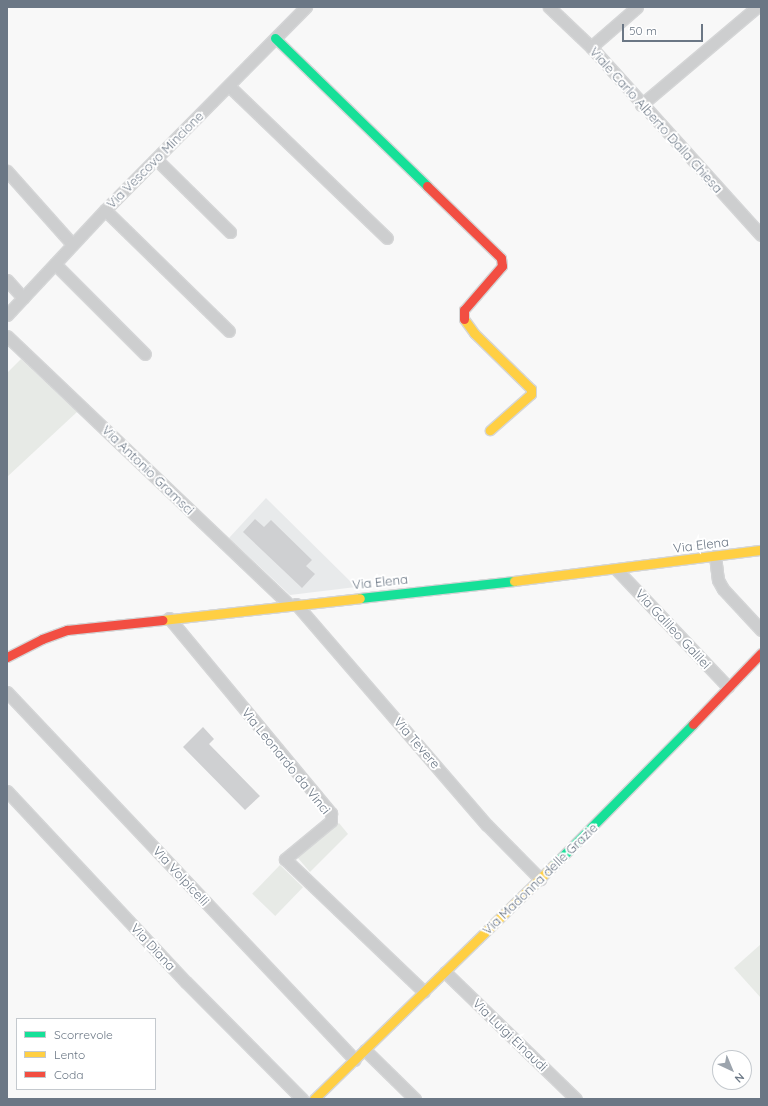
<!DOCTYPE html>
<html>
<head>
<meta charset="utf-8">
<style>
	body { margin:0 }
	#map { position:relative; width:768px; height:1106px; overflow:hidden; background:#f8f8f8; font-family:Quicksand,sans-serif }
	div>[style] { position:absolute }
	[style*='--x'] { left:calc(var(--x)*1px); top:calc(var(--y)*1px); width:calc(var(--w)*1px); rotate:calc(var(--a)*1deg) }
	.built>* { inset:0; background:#e8eaeb }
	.green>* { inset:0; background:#e7eae6; transform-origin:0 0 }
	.building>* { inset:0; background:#cfd0d2 }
	.roads { filter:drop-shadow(1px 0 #d4d5d6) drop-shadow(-1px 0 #d4d5d6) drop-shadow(0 1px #d4d5d6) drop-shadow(0 -1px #d4d5d6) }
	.street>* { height:11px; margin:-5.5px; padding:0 5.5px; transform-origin:5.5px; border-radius:5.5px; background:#cdcecf }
	.fast>* { height:9px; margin:-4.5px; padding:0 4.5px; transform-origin:4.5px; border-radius:4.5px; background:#16e098 }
	.slow>* { height:9px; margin:-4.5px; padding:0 4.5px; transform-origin:4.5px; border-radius:4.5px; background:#ffcf43 }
	.jam>* { height:9px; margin:-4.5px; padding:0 4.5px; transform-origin:4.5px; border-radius:4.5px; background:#f24e42 }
	span { translate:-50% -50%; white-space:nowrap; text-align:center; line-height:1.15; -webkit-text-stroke:4px #fff; paint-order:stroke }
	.street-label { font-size:13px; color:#6b7785 }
	.frame { position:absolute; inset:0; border:8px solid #6b7785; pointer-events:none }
	.legend { position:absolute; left:16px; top:1018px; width:140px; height:72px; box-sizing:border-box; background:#fff; border:1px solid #c4c9ce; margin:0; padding:5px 7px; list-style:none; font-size:12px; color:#6b7785 }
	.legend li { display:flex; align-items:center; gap:8px; height:20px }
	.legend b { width:20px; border:1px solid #c4c9ce }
	.north { position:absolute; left:712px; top:1050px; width:40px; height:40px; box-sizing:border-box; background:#fff; border:1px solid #c4c9ce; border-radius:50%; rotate:136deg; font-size:11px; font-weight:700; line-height:16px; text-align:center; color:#6b7785 }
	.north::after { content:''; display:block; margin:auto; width:14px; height:18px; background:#9ca4ad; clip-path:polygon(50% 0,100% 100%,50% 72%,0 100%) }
	.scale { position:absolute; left:622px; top:24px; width:81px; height:18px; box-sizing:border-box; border:2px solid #6b7785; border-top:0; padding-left:5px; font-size:12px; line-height:14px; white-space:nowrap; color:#6b7785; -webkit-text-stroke:3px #fff; paint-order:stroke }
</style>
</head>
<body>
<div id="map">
	<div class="built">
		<i style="clip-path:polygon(266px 498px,356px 587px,290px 595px,229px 538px)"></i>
	</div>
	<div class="green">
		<i style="clip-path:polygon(21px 359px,77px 412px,7px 477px,7px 373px)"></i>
		<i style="clip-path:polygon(339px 823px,348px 834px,310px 872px,297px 857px)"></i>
		<i style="left:280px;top:865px;width:32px;height:40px;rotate:44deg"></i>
		<i style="clip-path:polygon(761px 944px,761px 998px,734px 968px)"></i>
	</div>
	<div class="building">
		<i style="clip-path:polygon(255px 519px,264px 527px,271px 520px,312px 560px,306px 566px,315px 574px,302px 588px,243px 532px)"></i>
		<i style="clip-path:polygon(203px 727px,214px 739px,209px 744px,260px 796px,245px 810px,183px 747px)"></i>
	</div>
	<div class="roads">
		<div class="street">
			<i style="--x:549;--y:7;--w:58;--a:43.6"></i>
			<i style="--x:591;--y:47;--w:253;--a:47.9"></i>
			<i style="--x:591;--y:47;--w:61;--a:-41"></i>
			<i style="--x:229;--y:86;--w:219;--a:43.9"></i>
			<i style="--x:641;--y:105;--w:152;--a:-40.2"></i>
			<i style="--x:156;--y:159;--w:104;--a:44.6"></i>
			<i style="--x:7;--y:171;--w:98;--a:48.3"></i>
			<i style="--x:105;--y:210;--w:173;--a:44.3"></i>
			<i style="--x:55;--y:264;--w:127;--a:45"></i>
			<i style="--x:7;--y:280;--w:24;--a:48"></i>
			<i style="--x:7;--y:315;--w:144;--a:-47"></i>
			<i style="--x:105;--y:210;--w:286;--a:-45.3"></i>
			<i style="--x:7;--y:336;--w:388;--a:43.6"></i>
			<i style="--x:715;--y:556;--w:24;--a:83"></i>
			<i style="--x:718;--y:580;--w:10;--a:61"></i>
			<i style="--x:723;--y:589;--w:56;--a:47.2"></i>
			<i style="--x:617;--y:570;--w:161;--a:46.5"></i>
			<i style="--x:296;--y:604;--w:292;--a:49.2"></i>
			<i style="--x:487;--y:825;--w:76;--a:45.5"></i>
			<i style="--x:169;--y:618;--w:254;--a:50.3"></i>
			<i style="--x:331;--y:813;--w:8;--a:90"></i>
			<i style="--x:331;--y:821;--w:60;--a:140.4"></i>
			<i style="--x:285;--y:859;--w:192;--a:43.7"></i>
			<i style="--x:7;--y:692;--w:506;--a:46.6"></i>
			<i style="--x:7;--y:791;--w:262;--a:46.9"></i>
			<i style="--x:186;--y:982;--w:165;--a:45.2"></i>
			<i style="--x:445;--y:972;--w:182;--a:44.1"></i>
			<i style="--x:365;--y:1050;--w:70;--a:44.4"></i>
		</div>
		<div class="fast">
			<i style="--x:275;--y:38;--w:212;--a:44.2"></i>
			<i style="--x:360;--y:598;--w:155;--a:-6.3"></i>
			<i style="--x:553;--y:866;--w:199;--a:-45.4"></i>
		</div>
		<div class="slow">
			<i style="--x:464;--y:319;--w:17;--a:54"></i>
			<i style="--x:474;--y:333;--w:80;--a:44.5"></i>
			<i style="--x:531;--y:389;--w:5;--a:90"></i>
			<i style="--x:531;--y:394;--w:55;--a:138.7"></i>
			<i style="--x:514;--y:581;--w:249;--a:-7.2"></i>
			<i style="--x:162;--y:620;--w:199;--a:-6.3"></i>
			<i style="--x:314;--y:1099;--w:334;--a:-44.3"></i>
		</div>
		<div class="jam">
			<i style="--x:427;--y:186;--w:103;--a:44.2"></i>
			<i style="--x:501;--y:258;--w:8;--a:83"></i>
			<i style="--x:502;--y:266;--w:58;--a:130.8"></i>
			<i style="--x:464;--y:310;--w:9;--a:90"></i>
			<i style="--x:7;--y:657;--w:39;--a:-27"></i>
			<i style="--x:42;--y:639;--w:27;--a:-20"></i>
			<i style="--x:67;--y:630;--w:96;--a:-6"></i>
			<i style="--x:693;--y:724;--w:98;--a:-46.2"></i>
		</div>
	</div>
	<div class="street-label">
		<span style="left:656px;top:120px;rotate:48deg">Viale Carlo Alberto Dalla Chiesa</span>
		<span style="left:155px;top:160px;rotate:-45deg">Via Vescovo Mincione</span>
		<span style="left:148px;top:470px;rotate:44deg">Via Antonio Gramsci</span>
		<span style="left:701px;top:545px;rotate:-7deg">Via Elena</span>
		<span style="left:380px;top:582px;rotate:-6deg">Via Elena</span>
		<span style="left:673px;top:629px;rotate:47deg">Via Galileo Galilei</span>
		<span style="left:417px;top:743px;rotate:49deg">Via Tevere</span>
		<span style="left:286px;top:761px;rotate:51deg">Via Leonardo da Vinci</span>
		<span style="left:181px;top:876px;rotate:47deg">Via Volpicelli</span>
		<span style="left:540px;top:879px;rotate:-44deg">Via Madonna delle Grazie</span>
		<span style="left:153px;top:947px;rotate:47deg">Via Diana</span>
		<span style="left:510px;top:1035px;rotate:44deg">Via Luigi Einaudi</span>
	</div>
	<div class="frame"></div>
	<ul class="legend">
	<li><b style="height:5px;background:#16e098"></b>Scorrevole</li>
	<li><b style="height:5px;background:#ffcf43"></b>Lento</li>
	<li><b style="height:5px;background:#f24e42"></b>Coda</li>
	</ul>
	<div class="north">N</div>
	<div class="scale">50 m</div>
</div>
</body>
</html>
